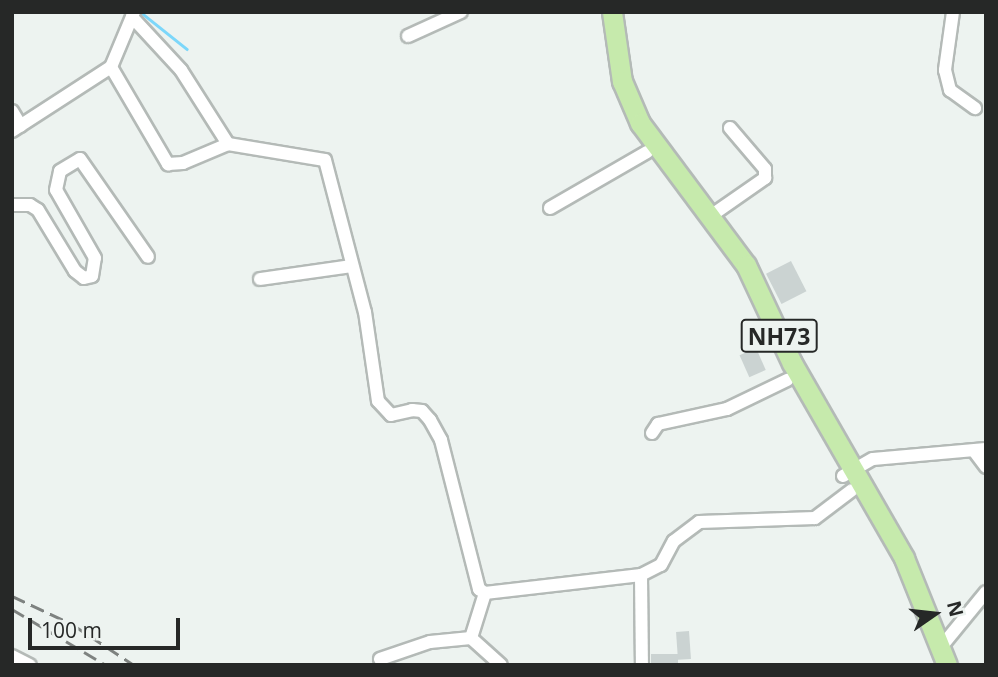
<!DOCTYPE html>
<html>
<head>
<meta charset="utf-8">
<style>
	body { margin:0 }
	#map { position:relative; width:998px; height:677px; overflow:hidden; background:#edf3f0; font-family:"Open Sans",sans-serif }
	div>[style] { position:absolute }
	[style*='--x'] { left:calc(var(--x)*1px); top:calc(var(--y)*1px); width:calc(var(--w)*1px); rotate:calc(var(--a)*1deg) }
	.stream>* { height:2.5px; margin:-1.25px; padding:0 1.25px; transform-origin:1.25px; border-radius:1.25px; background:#7cd7fa }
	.building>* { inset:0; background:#cbd3d2; transform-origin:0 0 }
	.roads { filter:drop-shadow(2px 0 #b4bab7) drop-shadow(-2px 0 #b4bab7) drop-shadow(0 2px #b4bab7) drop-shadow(0 -2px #b4bab7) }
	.minor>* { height:12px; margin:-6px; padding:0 6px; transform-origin:6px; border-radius:6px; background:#fff }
	.trunk>* { height:19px; margin:-9.5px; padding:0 9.5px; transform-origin:9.5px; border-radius:9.5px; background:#c6eaac }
	.rail>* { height:2.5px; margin-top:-1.25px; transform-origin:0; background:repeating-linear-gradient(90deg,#7e8280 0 14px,transparent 0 21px) }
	span { translate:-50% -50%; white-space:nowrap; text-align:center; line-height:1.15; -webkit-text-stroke:5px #edf3f0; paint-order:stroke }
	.shield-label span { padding:2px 5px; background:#edf3f0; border:2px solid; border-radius:5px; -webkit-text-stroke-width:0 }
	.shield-label { font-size:23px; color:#262827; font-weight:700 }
	.frame { position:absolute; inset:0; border:14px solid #262827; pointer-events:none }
	.north { position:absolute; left:900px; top:579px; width:70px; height:70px; -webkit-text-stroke:5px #edf3f0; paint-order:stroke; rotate:76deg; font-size:19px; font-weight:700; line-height:28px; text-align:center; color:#262827 }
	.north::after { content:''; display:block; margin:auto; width:24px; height:32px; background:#262827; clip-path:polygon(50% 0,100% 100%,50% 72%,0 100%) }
	.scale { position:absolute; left:28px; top:618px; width:152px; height:32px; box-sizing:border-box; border:4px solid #262827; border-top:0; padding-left:9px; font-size:21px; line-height:24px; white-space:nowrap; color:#262827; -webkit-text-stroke:5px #edf3f0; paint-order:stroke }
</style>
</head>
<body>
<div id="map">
	<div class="stream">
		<i style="--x:143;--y:14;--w:56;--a:38.5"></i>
	</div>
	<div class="building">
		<i style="left:791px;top:261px;width:34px;height:28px;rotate:63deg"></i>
		<i style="left:756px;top:348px;width:24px;height:18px;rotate:66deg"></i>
		<i style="left:689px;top:631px;width:28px;height:13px;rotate:86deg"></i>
		<i style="left:678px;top:654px;width:11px;height:27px;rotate:90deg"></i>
	</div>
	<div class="roads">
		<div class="minor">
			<i style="--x:953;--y:12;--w:59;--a:97.9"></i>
			<i style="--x:945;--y:70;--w:21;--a:76"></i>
			<i style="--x:950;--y:90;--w:31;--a:36"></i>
			<i style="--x:132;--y:17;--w:72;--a:47.2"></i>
			<i style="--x:181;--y:70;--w:88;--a:57.6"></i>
			<i style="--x:408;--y:36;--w:58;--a:-24.4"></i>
			<i style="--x:111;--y:67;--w:113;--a:59.6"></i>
			<i style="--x:168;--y:164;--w:15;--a:-4"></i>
			<i style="--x:183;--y:163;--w:49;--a:-22.9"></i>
			<i style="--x:228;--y:144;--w:98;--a:9.4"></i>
			<i style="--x:325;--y:160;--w:157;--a:75.3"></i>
			<i style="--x:365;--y:312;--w:90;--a:81.7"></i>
			<i style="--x:378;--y:401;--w:19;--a:47"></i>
			<i style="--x:391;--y:415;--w:22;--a:-13"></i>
			<i style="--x:412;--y:410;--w:10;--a:6"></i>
			<i style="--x:422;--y:411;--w:12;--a:48"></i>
			<i style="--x:430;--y:420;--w:23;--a:61"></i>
			<i style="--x:441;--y:440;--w:154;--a:75.7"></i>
			<i style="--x:479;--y:589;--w:7;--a:34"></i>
			<i style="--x:485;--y:593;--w:157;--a:-6.6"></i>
			<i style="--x:641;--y:575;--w:22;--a:-27"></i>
			<i style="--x:661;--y:565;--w:27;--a:-62"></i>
			<i style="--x:674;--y:541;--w:31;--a:-37"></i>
			<i style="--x:699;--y:522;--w:116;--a:-2"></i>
			<i style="--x:815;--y:518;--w:46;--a:-37.1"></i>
			<i style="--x:12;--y:111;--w:17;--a:59"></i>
			<i style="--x:12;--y:131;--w:118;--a:-32.9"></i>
			<i style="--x:111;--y:67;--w:60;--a:-67.3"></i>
			<i style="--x:12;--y:205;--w:18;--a:0"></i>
			<i style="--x:30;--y:205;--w:9;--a:32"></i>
			<i style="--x:38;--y:210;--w:71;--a:58.8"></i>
			<i style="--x:75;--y:271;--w:11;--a:38"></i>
			<i style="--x:84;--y:278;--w:8;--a:-14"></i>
			<i style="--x:92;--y:276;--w:18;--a:-81"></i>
			<i style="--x:95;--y:258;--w:78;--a:-119.8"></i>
			<i style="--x:56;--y:190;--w:19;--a:-78"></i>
			<i style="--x:60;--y:171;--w:23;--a:-31"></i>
			<i style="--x:80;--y:159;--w:119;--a:55.2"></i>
			<i style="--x:550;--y:208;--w:112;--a:-30"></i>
			<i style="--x:712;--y:215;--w:65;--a:-34.9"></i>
			<i style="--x:765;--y:178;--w:9;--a:-90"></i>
			<i style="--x:765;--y:169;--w:54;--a:-130.5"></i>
			<i style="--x:260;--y:279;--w:92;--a:-8.1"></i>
			<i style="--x:652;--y:433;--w:11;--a:-56"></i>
			<i style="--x:658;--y:424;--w:71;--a:-12.3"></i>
			<i style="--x:727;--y:409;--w:67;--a:-25.8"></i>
			<i style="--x:974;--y:451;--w:20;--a:53"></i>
			<i style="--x:843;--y:476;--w:34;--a:-30"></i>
			<i style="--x:873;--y:459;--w:113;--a:-5.1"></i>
			<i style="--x:641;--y:575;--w:90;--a:89.4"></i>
			<i style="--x:471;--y:638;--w:47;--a:-72.7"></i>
			<i style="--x:941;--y:647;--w:71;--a:-50.7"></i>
			<i style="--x:12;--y:656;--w:20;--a:27"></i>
			<i style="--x:380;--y:659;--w:53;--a:-18.8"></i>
			<i style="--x:430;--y:642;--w:41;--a:-5.6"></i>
			<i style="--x:471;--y:638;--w:40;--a:42"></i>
		</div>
		<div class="trunk">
			<i style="--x:612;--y:12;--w:70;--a:81.8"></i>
			<i style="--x:622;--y:81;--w:46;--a:66.8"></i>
			<i style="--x:640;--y:123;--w:177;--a:53.3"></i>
			<i style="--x:746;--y:265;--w:108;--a:64.9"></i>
			<i style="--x:792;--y:363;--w:225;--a:60.1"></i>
			<i style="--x:904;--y:558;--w:115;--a:68.1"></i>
		</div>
	</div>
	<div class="rail">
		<i style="--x:12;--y:596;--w:66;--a:25"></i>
		<i style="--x:72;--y:624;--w:74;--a:33.5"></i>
		<i style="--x:12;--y:609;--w:109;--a:30.8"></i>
	</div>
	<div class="shield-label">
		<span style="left:779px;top:336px">NH73</span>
	</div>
	<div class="frame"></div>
	<div class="north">N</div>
	<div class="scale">100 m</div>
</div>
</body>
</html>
